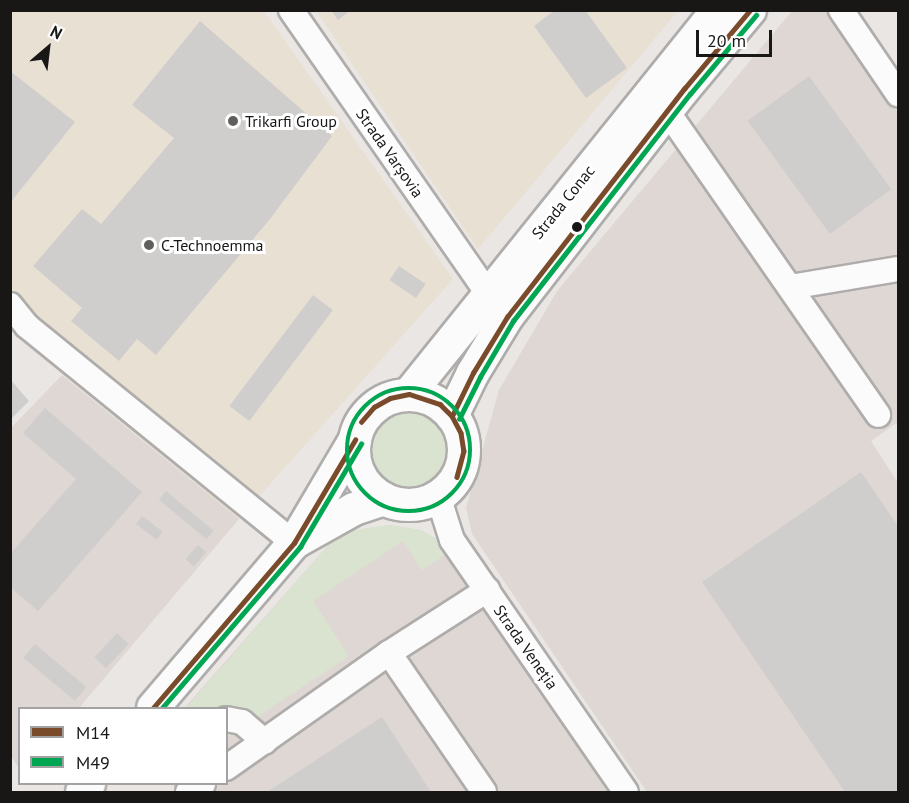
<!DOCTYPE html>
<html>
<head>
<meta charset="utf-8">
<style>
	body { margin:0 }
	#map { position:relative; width:909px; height:803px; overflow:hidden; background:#e9e6e4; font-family:"PT Sans",sans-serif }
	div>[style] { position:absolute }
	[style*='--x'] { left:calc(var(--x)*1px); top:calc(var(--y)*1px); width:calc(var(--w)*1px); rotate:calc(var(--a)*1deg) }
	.built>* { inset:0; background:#dfd7d3 }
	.industrial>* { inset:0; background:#e9e0d4 }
	.green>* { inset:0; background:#d9e3d0 }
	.round { border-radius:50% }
	.building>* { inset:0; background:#cfcecc; transform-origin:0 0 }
	.roads { filter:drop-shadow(2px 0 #afadab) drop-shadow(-2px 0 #afadab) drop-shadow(0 2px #afadab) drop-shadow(0 -2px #afadab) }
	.minor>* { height:24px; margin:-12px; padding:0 12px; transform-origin:12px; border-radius:12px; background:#fcfbfb }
	.major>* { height:32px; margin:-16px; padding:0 16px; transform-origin:16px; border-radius:16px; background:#fcfbfb }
	.major>.ring { margin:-16px; padding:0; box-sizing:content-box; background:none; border:32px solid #fcfbfb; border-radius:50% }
	.bus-1>* { height:4.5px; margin:-2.25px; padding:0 2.25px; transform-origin:2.25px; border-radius:2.25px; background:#7a4b2a }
	.bus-2>* { height:4.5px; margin:-2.25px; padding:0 2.25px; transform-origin:2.25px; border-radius:2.25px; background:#00a651 }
	.bus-2>.ring { margin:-2.25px; padding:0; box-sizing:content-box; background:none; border:4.5px solid #00a651; border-radius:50% }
	.dots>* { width:16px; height:16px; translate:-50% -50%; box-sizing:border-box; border:3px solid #fff; border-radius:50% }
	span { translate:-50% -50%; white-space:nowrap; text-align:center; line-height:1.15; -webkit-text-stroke:6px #fff; paint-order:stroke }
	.poi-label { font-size:16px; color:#181716 }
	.left { translate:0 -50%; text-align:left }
	.street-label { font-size:16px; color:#181716 }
	.frame { position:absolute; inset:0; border:12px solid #181716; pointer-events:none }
	.legend { position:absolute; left:18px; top:707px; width:210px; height:78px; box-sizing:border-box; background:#fff; border:2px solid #a3a2a2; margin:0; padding:8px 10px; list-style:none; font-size:18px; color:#181716 }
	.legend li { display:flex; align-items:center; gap:12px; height:30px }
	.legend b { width:30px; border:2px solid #a3a2a2 }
	.north { position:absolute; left:18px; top:18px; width:60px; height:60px; -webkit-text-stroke:4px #fff; paint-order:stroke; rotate:28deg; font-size:16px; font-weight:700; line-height:24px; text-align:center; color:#181716 }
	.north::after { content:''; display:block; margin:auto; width:21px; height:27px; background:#181716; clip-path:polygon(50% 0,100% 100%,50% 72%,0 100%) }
	.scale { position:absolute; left:696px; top:30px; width:76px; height:27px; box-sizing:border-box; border:3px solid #181716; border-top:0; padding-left:8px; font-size:18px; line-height:21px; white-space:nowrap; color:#181716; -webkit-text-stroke:4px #fff; paint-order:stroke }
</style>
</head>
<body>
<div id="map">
	<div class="built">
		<i style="clip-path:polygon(792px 11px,828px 11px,898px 113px,898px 422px,871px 441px,898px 483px,898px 792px,647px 792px,472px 534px,466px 508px,499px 390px,557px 291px)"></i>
		<i style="clip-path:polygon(62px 375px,239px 519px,79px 708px,20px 708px,19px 768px,11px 756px,11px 428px)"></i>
		<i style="clip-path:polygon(390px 525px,421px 530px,438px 540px,449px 552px,611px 792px,178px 792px,172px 784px,226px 784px,226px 708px,186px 708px,187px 705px,330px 543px,355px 530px)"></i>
	</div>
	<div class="industrial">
		<i style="clip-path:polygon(10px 11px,264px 11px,453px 279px,239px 519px,11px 332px)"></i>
		<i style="clip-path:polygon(316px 11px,678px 11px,478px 249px)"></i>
	</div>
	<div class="green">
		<i class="round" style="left:369px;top:408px;width:80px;height:80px"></i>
		<i style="clip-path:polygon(390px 525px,421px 530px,438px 540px,449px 552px,422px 570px,403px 541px,313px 601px,349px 656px,227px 737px,226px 708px,186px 708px,330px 543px,355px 530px)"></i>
	</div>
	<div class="building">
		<i style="clip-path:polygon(331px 10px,351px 10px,338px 20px)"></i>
		<i style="clip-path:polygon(555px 10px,585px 10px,627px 68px,586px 98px,534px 26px)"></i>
		<i style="clip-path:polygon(200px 21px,332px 136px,270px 219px,156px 355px,137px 339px,119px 361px,71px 321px,82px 308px,33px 266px,82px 209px,101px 224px,174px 138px,132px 105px)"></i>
		<i style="clip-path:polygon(10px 71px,75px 122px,10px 203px)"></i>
		<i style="left:809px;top:76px;width:140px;height:76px;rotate:54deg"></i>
		<i style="left:399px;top:266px;width:32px;height:17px;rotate:34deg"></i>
		<i style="left:313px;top:295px;width:25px;height:139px;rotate:37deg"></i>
		<i style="clip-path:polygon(10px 379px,29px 401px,10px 420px)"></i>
		<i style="clip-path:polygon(45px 408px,142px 492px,38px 611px,10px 587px,10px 554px,76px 479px,23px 433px)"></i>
		<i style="clip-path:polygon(861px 472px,898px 526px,898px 792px,845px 792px,702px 582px)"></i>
		<i style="left:166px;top:491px;width:62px;height:11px;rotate:40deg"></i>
		<i style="left:142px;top:516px;width:26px;height:10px;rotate:37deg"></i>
		<i style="left:198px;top:545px;width:11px;height:19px;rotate:41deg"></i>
		<i style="left:117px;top:633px;width:16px;height:33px;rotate:43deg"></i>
		<i style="left:35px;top:644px;width:67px;height:18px;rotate:40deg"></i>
		<i style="clip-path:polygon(382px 717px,431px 792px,267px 792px,362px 730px)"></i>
	</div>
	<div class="roads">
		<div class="minor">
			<i style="--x:291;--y:10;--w:347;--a:55.2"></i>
			<i style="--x:841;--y:10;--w:102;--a:55.8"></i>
			<i style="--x:667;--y:111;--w:370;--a:55.2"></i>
			<i style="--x:790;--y:287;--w:109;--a:-9.5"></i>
			<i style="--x:10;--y:305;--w:27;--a:51"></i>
			<i style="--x:27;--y:326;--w:344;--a:39.1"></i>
			<i style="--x:438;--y:496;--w:46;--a:72.3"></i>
			<i style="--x:452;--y:540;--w:306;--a:55.4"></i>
			<i style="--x:389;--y:653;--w:168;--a:55.6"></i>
			<i style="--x:226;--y:719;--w:16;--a:11"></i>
			<i style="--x:242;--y:722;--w:30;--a:41"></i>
			<i style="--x:226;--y:768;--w:199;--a:-35.2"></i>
			<i style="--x:389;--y:653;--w:117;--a:-32.7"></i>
			<i style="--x:188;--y:792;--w:17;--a:-28"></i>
		</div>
		<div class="major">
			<i style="--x:409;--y:394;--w:493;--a:-51.2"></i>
			<i class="ring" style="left:354px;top:395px;width:78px;height:78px"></i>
			<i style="--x:452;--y:416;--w:48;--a:-64"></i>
			<i style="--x:473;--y:373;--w:66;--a:-58.7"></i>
			<i style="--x:507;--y:317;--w:289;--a:-52.2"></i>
			<i style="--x:684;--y:89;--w:103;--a:-50.1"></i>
			<i style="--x:297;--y:541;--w:65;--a:-29.3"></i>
			<i style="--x:354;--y:509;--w:32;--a:-18"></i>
			<i style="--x:153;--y:708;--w:217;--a:-49.5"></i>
			<i style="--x:294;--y:543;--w:120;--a:-59.4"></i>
			<i style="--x:82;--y:792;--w:11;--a:-49"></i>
		</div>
	</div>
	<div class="bus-1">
		<i style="--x:452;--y:416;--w:48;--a:-64"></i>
		<i style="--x:473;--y:373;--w:66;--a:-58.7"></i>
		<i style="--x:507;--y:317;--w:289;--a:-52.2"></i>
		<i style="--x:684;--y:89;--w:103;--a:-50.1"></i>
		<i style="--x:361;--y:422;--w:20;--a:-49"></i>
		<i style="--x:374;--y:407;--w:18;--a:-29"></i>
		<i style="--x:390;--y:398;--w:19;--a:-12"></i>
		<i style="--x:409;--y:394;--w:33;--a:18"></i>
		<i style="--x:440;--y:404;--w:17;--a:45"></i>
		<i style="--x:452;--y:416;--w:19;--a:62"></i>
		<i style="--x:461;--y:433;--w:18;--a:81"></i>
		<i style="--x:464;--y:451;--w:27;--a:105"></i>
		<i style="--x:153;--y:708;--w:217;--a:-49.5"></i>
		<i style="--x:294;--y:543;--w:120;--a:-59.4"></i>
	</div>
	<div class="bus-2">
		<i class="ring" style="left:347px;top:388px;width:119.5px;height:119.5px"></i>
		<i style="--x:459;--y:419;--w:47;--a:-63.4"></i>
		<i style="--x:480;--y:377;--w:65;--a:-59.5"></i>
		<i style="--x:513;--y:321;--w:288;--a:-52.1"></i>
		<i style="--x:690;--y:94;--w:103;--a:-50.1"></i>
		<i style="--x:162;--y:708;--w:212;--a:-49.4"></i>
		<i style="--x:300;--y:547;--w:120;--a:-59.4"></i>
	</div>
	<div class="dots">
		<i style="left:233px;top:121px;background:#615f5e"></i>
		<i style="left:577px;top:227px;background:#181716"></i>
		<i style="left:149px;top:245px;background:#615f5e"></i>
	</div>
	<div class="poi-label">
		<span class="left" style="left:245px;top:121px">Trikarfi Group</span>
		<span class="left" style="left:161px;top:245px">C-Technoemma</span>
	</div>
	<div class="street-label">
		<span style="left:390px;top:153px;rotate:55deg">Strada Varșovia</span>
		<span style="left:563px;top:202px;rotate:-51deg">Strada Conac</span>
		<span style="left:526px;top:647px;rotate:55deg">Strada Veneția</span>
	</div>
	<div class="frame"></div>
	<ul class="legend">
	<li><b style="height:8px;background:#7a4b2a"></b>M14</li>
	<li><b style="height:8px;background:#00a651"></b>M49</li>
	</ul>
	<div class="north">N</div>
	<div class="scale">20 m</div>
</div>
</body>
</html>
